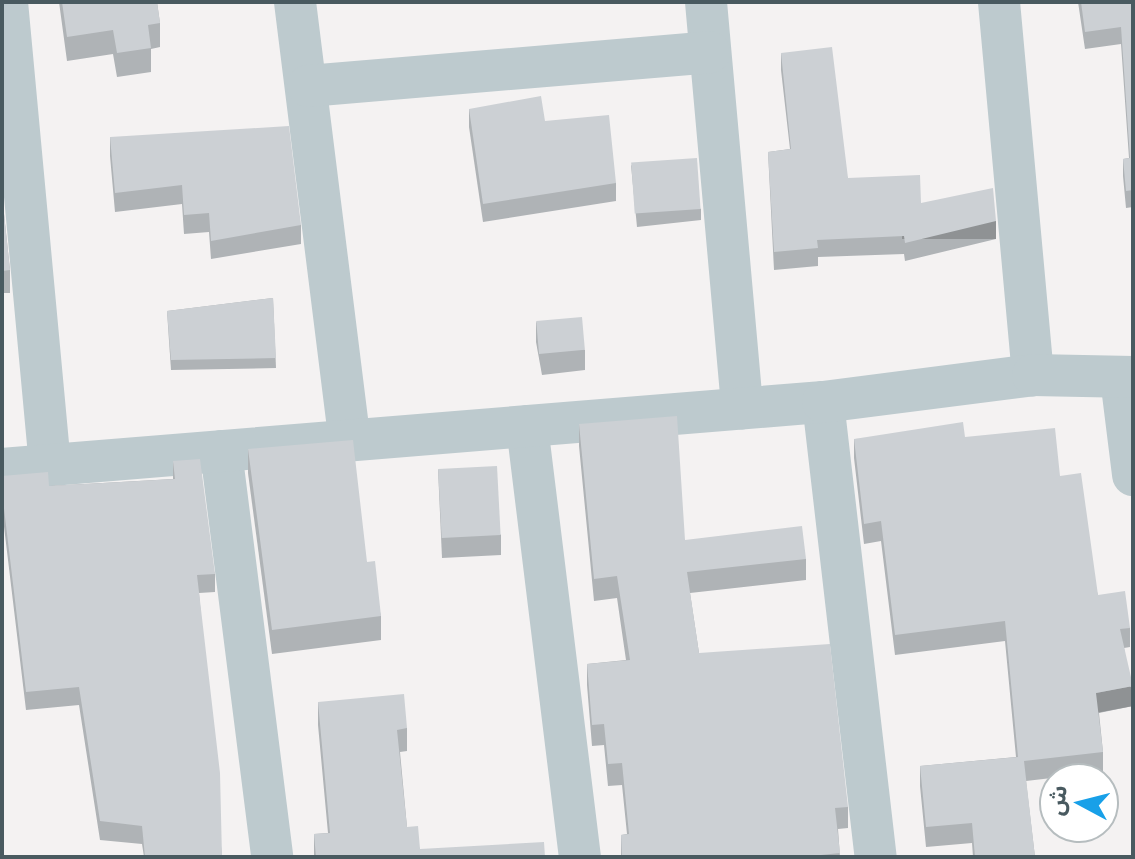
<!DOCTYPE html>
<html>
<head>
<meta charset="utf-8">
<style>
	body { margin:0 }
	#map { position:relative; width:1135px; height:859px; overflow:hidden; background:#f4f2f2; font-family:Manrope,"Noto Sans Arabic",sans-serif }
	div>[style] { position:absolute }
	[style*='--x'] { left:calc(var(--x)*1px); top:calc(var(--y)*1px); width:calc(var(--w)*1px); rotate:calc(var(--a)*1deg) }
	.minor>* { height:42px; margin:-21px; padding:0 21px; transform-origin:21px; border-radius:21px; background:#bdcace }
	.wall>* { inset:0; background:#afb3b6 }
	.shaded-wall>* { inset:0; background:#8f9294; transform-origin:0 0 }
	.building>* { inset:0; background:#ccd0d4; transform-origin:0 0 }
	span { translate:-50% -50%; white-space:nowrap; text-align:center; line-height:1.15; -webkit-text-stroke:6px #fff; paint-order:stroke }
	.frame { position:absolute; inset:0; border:4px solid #495a60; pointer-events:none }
	.north { position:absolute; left:1039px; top:763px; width:80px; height:80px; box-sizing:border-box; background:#fff; border:2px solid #b6bdbf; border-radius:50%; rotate:277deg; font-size:22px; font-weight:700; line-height:32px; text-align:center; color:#495a60 }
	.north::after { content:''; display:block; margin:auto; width:28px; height:36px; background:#18a0e8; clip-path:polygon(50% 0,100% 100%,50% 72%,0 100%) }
</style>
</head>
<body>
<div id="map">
	<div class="minor">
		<i style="--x:7;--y:2;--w:465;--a:84.7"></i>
		<i style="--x:295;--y:2;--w:439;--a:82.9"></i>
		<i style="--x:706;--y:2;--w:408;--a:84.9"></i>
		<i style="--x:999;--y:2;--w:375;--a:84.8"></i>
		<i style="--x:308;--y:86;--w:403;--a:-4.8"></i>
		<i style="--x:1121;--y:378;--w:98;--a:82.9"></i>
		<i style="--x:823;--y:402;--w:458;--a:83.4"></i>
		<i style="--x:527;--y:426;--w:434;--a:83"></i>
		<i style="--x:221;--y:451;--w:409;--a:82.8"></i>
		<i style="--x:2;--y:469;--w:824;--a:-4.67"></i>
		<i style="--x:823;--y:402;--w:212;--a:-7.3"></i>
		<i style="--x:1033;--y:375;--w:100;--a:1.1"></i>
	</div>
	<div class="wall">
		<i style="clip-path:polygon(59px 2px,157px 2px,160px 23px,160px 47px,151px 49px,151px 72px,117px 77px,113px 54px,67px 61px)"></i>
		<i style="clip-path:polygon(1078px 2px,1133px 2px,1133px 207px,1126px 208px,1123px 176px,1123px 159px,1129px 158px,1121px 44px,1085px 49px)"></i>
		<i style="clip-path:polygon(781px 53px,848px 178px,921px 203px,996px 239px,905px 261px,904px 254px,818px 257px,818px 266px,774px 270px,768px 152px,790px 149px,781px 70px)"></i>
		<i style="clip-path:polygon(469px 109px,545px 121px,616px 183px,616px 201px,483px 222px,469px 127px)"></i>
		<i style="clip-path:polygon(110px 137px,301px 225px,301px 244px,211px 259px,209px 232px,184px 234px,182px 204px,115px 212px,110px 156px)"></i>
		<i style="clip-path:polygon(631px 165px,701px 209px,701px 220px,637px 227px)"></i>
		<i style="clip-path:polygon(2px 195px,10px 270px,10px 293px,2px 293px)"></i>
		<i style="clip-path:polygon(273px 298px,276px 368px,171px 370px,167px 311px)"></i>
		<i style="clip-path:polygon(536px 322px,585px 350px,585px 370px,542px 375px,536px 342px)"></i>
		<i style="clip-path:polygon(579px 424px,685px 540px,806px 559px,806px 580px,690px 593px,699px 653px,848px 807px,848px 828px,838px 829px,840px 857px,621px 857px,621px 835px,627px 834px,622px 785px,608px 786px,604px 745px,592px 746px,587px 685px,587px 664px,626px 660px,617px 598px,594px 601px,579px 446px)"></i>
		<i style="clip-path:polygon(965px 437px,1060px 476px,1098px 595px,1130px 628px,1130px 647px,1124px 648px,1133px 706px,1099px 713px,1103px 752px,1103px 772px,1026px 781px,1035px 857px,973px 857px,972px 843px,926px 847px,920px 786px,920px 766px,1016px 757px,1005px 641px,895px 655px,881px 541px,864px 544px,854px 458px,854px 439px)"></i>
		<i style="clip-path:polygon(248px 449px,367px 562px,381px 616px,381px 640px,272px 654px,248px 473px)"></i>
		<i style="clip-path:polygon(173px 461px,215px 574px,215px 592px,199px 593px,222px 857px,144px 857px,142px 844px,100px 840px,79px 705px,26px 710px,2px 510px,2px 476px,49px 486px,173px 479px)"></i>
		<i style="clip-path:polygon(438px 469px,501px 535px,501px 555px,442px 558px)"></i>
		<i style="clip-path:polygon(318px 702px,407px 728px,407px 751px,400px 752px,407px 827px,420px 849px,545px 857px,314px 857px,314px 834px,328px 833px,318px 725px)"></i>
	</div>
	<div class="shaded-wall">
		<i style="left:996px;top:221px;width:18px;height:94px;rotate:90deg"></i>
		<i style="clip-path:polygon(1133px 686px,1133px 706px,1096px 713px,1096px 693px)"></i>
	</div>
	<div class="building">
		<i style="clip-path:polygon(62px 2px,157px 2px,160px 23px,148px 25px,151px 48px,117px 53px,113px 30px,67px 37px)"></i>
		<i style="clip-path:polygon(1081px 2px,1133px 2px,1133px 190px,1126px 191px,1123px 159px,1130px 158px,1121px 27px,1085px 32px)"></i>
		<i style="clip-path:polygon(832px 47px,848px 178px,920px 175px,921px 203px,993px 188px,996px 221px,905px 243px,904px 236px,817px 240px,818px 248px,774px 252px,768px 152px,791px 149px,781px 53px)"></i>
		<i style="clip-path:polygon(541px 96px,545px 121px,609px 115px,616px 183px,483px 204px,469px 109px)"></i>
		<i style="clip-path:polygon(289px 126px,301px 225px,211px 241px,209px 213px,184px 215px,182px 185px,115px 193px,110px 137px)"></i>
		<i style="left:697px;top:158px;width:51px;height:66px;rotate:86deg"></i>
		<i style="clip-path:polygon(2px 195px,10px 270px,2px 271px)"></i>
		<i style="clip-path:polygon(273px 298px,276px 358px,171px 360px,167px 311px)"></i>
		<i style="left:582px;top:317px;width:33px;height:46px;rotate:85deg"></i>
		<i style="clip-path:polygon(677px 416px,685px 540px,802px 526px,806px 559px,687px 572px,699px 653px,830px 644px,848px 807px,835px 808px,840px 853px,821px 855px,821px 857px,622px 857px,621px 835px,629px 834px,622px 763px,608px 764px,604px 724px,592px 725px,587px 664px,630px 660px,617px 576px,594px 579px,579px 424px)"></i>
		<i style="clip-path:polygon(963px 422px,965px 437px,1055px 428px,1060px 476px,1081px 473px,1098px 595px,1125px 591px,1130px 628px,1120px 629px,1133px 686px,1096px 693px,1103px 752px,1024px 761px,1035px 857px,975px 857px,972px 823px,926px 827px,920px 766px,1018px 757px,1005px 621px,895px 635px,881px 521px,864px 524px,854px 439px)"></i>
		<i style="clip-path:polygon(353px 440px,367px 562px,375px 561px,381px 616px,272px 630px,248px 449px)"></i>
		<i style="clip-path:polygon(200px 459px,215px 574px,197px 575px,220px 773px,222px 857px,145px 857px,142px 826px,100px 821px,79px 687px,26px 692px,2px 492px,2px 476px,48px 472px,49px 486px,175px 479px,173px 461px)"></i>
		<i style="left:497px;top:466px;width:69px;height:59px;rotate:87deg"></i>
		<i style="clip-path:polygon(404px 694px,407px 728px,397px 730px,407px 827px,418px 826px,420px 849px,544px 842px,545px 857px,316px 857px,314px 834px,330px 833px,318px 702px)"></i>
	</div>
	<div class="frame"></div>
	<div class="north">ش</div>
</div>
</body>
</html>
